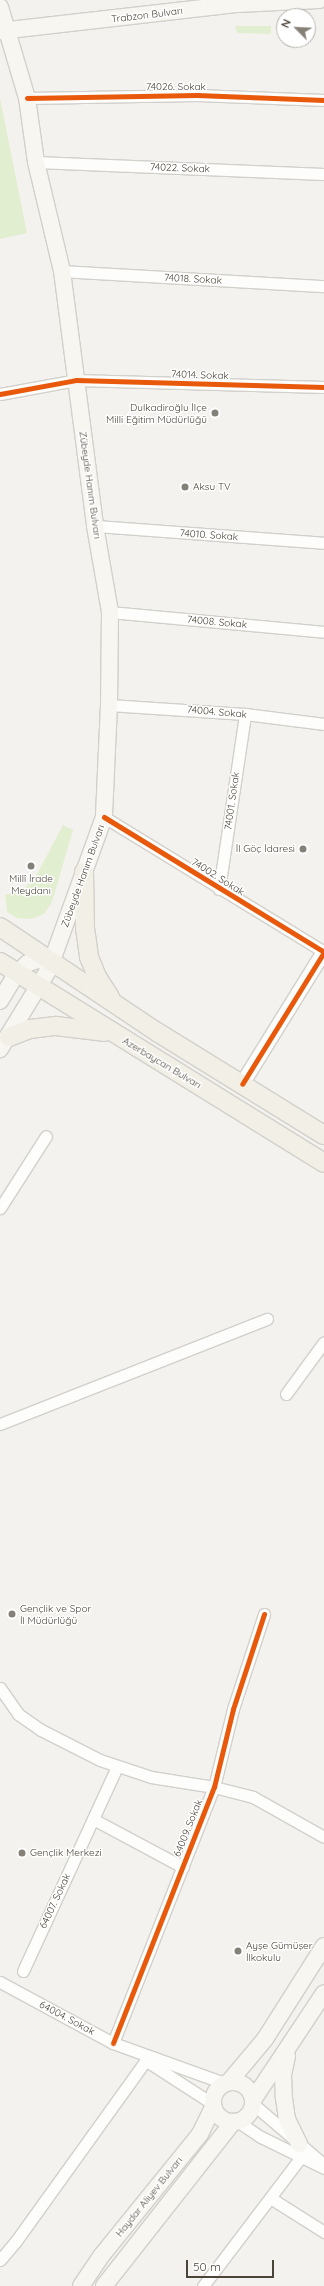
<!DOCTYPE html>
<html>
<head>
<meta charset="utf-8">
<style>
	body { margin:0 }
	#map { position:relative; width:324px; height:2286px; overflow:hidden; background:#f4f2ee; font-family:Quicksand,sans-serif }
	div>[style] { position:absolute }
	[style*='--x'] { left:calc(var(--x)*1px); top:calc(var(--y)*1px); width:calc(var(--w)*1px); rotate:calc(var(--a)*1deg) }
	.green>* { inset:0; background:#e1eecf }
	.roads { filter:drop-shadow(1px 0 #d2d0cb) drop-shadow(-1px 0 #d2d0cb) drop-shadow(0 1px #d2d0cb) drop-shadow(0 -1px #d2d0cb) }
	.minor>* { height:11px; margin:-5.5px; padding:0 5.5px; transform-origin:5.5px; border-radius:5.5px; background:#fdfdfc }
	.tertiary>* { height:14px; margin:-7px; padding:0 7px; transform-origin:7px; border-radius:7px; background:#fdfdfc }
	.secondary>* { height:16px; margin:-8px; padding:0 8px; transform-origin:8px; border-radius:8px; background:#f7f6f1 }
	.secondary>.ring { margin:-8px; padding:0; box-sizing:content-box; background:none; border:16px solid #f7f6f1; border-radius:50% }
	.primary>* { height:18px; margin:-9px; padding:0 9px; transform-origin:9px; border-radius:9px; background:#f2efe6 }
	.cycleway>* { height:5px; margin:-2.5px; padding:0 2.5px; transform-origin:2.5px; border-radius:2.5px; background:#e8590c }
	.dots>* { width:11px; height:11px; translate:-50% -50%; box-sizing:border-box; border:2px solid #fff; border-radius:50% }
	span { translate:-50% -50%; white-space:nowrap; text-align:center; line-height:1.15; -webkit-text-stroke:3px #fff; paint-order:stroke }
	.street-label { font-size:10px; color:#4b4439 }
	.poi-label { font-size:10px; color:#4b4439 }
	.right { translate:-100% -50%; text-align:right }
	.left { translate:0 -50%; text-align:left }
	.north { position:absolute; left:276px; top:8px; width:40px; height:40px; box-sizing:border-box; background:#fff; border:1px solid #b7b4b0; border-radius:50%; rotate:294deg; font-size:11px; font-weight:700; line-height:16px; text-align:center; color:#4b4439 }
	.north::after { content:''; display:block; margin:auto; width:14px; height:18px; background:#868178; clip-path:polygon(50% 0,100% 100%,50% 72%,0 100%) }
	.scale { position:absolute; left:186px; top:2260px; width:88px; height:18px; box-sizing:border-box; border:2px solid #4b4439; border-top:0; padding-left:5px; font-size:12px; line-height:14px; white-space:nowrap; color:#4b4439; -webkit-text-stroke:3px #fff; paint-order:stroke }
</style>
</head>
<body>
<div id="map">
	<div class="green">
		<i style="clip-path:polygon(235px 26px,271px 26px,271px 34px,237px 33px)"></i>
		<i style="clip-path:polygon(0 98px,27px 233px,0 239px)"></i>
		<i style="clip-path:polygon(63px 825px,73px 830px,52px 902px,44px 914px,31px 919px,17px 918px,7px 912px,5px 895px,23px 890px,37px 874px)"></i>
	</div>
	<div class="roads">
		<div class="minor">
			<i style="--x:27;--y:98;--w:170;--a:-1"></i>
			<i style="--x:197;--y:95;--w:127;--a:2.3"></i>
			<i style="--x:36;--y:162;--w:288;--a:2.4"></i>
			<i style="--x:62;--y:271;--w:262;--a:3.3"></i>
			<i style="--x:0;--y:394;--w:77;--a:-10.4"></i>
			<i style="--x:76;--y:380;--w:248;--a:1.6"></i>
			<i style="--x:95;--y:526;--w:230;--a:4.2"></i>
			<i style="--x:110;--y:612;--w:215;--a:5.3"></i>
			<i style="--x:109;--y:705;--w:136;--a:3.8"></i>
			<i style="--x:245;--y:714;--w:80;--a:7.2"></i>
			<i style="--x:104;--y:817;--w:258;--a:31.5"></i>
			<i style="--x:219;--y:889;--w:177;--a:-81.5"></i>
			<i style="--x:0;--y:1208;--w:85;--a:-57.4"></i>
			<i style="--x:286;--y:1394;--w:64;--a:-53.8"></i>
			<i style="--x:0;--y:1424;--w:287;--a:-21.5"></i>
			<i style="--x:0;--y:1688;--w:32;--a:55"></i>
			<i style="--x:18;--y:1714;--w:28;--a:35"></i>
			<i style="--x:41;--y:1730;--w:66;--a:27"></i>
			<i style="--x:100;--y:1760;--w:54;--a:18.4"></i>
			<i style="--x:151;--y:1777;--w:64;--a:9"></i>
			<i style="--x:214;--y:1787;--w:40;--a:14.4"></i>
			<i style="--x:253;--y:1797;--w:81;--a:29.4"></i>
			<i style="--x:93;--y:1819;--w:102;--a:28.1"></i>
			<i style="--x:23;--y:1971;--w:225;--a:-65.3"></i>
			<i style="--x:0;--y:1982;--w:128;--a:28.4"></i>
			<i style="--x:113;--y:2043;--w:118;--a:19.8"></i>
			<i style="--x:113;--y:2043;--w:275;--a:-68.5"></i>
			<i style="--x:214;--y:1787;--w:80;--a:-76.3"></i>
			<i style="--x:233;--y:1709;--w:100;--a:-71.9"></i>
			<i style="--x:145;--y:2060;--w:81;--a:32.9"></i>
			<i style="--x:253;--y:2104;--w:91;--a:40.5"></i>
			<i style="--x:237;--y:2121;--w:29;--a:34"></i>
			<i style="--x:261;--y:2137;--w:70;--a:26.2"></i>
			<i style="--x:272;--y:2199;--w:62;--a:32.4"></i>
			<i style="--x:0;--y:2260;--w:25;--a:-50"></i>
			<i style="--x:16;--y:2241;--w:223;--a:-54.3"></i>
			<i style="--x:203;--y:2286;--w:162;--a:-52.8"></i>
		</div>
		<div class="tertiary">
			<i style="--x:242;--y:1084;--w:155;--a:-58.2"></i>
		</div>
		<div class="secondary">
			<i style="--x:0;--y:7;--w:95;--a:73.5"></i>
			<i style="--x:27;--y:98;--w:65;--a:82"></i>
			<i style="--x:36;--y:162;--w:112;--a:76.6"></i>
			<i style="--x:62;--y:271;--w:257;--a:82.6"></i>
			<i style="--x:95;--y:526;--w:87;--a:80.1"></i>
			<i style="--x:110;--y:612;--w:93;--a:90.6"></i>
			<i style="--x:109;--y:705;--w:112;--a:92.6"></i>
			<i style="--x:104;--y:817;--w:162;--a:109.9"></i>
			<i style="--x:49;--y:969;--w:94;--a:121.5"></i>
			<i style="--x:0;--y:31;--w:240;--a:-6.5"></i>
			<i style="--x:238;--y:4;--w:81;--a:-2.8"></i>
			<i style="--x:0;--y:1001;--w:31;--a:-59"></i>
			<i style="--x:16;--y:974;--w:16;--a:-43"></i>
			<i style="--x:28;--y:963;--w:10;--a:-17"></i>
			<i style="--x:38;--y:960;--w:14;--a:8"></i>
			<i style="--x:287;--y:2056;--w:19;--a:102"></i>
			<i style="--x:283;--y:2075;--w:23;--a:88"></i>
			<i style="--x:284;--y:2098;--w:21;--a:82"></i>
			<i style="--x:287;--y:2119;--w:28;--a:64"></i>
			<i style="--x:229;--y:2082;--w:56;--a:-50.1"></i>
			<i style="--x:265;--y:2039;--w:110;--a:-57.6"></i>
			<i class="ring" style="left:213px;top:2082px;width:24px;height:24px"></i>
			<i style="--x:253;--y:2100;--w:128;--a:-56.4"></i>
			<i style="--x:81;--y:2286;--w:37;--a:-56"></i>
			<i style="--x:102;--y:2255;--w:156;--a:-51"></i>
			<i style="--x:200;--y:2134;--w:30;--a:-64"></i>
			<i style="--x:104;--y:2286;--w:209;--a:-51.8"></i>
		</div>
		<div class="primary">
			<i style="--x:84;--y:872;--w:56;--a:89"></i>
			<i style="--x:85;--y:928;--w:29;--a:82"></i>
			<i style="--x:89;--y:957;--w:22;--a:68"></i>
			<i style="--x:97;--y:977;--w:24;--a:57"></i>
			<i style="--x:0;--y:927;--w:189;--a:33.8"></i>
			<i style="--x:157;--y:1032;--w:196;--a:31.7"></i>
			<i style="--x:0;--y:962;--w:381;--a:31.8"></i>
			<i style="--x:9;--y:1037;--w:22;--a:-21"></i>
			<i style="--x:30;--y:1029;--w:26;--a:-7"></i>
			<i style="--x:56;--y:1026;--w:48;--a:7.1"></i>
		</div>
	</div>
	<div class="cycleway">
		<i style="--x:27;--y:98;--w:170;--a:-1"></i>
		<i style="--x:197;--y:95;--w:127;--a:2.3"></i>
		<i style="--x:0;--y:394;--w:77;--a:-10.4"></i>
		<i style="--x:76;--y:380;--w:248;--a:1.6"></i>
		<i style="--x:104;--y:817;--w:258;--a:31.5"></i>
		<i style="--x:324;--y:952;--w:155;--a:121.8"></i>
		<i style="--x:113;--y:2043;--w:275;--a:-68.5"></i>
		<i style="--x:214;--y:1787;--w:80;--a:-76.3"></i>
		<i style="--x:233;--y:1709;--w:100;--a:-71.9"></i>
	</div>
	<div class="dots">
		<i style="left:215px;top:413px;background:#868178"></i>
		<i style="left:185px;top:487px;background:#868178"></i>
		<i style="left:303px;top:849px;background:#868178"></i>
		<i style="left:31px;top:866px;background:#868178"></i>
		<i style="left:12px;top:1614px;background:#868178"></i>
		<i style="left:22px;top:1853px;background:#868178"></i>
		<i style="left:238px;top:1951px;background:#868178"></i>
	</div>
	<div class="street-label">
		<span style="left:147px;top:15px;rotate:-7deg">Trabzon Bulvarı</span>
		<span style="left:176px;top:87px">74026. Sokak</span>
		<span style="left:180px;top:168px;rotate:2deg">74022. Sokak</span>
		<span style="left:193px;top:279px;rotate:3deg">74018. Sokak</span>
		<span style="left:200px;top:375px;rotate:2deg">74014. Sokak</span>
		<span style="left:90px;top:485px;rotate:82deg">Zübeyde Hanım Bulvarı</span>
		<span style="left:209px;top:535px;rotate:4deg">74010. Sokak</span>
		<span style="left:217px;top:622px;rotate:5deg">74008. Sokak</span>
		<span style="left:217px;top:712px;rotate:5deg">74004. Sokak</span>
		<span style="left:232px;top:801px;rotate:-82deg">74001. Sokak</span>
		<span style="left:83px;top:876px;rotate:-70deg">Zübeyde Hanım Bulvarı</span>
		<span style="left:218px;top:877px;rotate:32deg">74002. Sokak</span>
		<span style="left:162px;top:1063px;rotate:31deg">Azerbaycan Bulvarı</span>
		<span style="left:188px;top:1828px;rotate:-68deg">64009. Sokak</span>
		<span style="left:55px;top:1901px;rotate:-65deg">64007. Sokak</span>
		<span style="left:67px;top:2018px;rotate:28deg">64004. Sokak</span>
		<span style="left:149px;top:2197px;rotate:-51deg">Haydar Aliyev Bulvarı</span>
	</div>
	<div class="poi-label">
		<span class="right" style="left:207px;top:413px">Dulkadiroğlu İlçe<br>Milli Eğitim Müdürlüğü</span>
		<span class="left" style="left:193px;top:487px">Aksu TV</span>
		<span class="right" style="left:295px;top:849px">İl Göç İdaresi</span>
		<span style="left:31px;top:884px">Millî İrade<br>Meydanı</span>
		<span class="left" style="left:20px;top:1614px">Gençlik ve Spor<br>İl Müdürlüğü</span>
		<span class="left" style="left:30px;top:1853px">Gençlik Merkezi</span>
		<span class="left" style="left:246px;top:1951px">Ayşe Gümüşer<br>İlkokulu</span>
	</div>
	<div class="north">N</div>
	<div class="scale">50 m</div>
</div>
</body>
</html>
